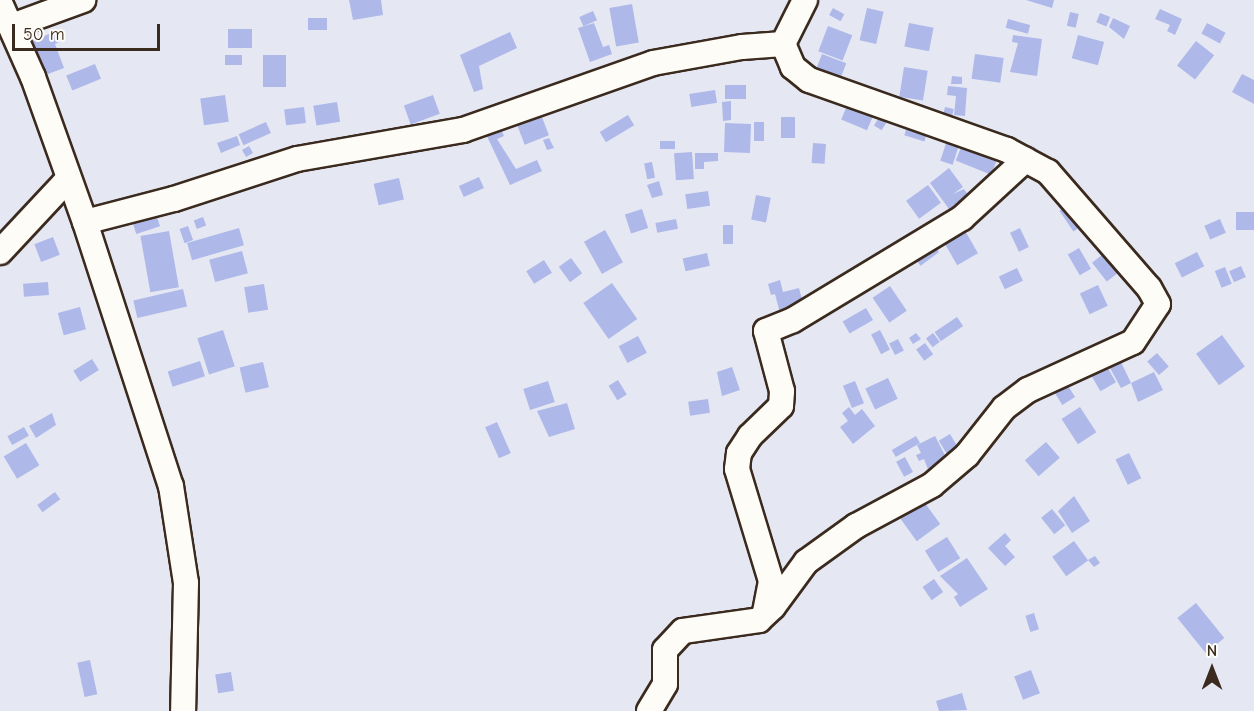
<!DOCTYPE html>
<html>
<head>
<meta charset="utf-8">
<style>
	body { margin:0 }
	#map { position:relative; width:1254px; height:711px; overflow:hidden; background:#e5e8f3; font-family:"Comic Neue",sans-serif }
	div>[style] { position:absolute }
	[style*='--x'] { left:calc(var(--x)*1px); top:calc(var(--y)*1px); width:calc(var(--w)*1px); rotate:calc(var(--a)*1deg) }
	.building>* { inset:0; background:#aeb8e9; transform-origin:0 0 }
	.roads { filter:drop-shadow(2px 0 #3b2a1e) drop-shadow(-2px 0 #3b2a1e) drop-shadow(0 2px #3b2a1e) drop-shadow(0 -2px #3b2a1e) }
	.street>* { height:24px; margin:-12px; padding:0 12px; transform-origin:12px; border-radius:12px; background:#fdfcf7 }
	span { translate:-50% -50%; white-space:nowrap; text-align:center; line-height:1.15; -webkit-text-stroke:6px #fdfcf7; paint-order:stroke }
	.north { position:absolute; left:1182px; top:639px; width:60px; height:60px; -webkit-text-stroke:4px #fdfcf7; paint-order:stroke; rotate:0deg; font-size:16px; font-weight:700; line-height:24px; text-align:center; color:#3b2a1e }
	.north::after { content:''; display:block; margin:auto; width:21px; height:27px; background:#3b2a1e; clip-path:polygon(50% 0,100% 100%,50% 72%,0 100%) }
	.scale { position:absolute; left:12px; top:24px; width:148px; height:27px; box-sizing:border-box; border:3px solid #3b2a1e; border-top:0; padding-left:8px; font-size:18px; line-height:21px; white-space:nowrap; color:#3b2a1e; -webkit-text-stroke:4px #fdfcf7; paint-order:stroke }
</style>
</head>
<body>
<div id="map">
	<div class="building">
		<i style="clip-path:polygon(349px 0,381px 0,383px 15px,353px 20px)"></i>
		<i style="clip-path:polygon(1026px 0,1054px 0,1052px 8px)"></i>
		<i style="left:632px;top:4px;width:39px;height:23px;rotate:80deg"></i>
		<i style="left:833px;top:8px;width:13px;height:8px;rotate:29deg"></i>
		<i style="left:867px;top:8px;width:17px;height:33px;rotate:13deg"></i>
		<i style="clip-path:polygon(1160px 9px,1182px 19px,1175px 35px,1167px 31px,1170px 25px,1155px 19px)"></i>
		<i style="left:593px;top:11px;width:10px;height:15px;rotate:66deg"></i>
		<i style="left:1070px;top:12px;width:9px;height:14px;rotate:13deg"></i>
		<i style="left:1100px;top:13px;width:11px;height:10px;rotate:22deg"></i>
		<i style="left:327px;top:18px;width:12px;height:19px;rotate:90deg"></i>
		<i style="clip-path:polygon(1113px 18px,1130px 26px,1124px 39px,1109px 27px)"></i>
		<i style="left:1008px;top:19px;width:23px;height:9px;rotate:15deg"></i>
		<i style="clip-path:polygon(594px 23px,603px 47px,609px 45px,612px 54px,590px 62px,578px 28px)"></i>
		<i style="left:909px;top:23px;width:25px;height:24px;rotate:11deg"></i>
		<i style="left:1207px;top:23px;width:21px;height:12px;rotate:28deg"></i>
		<i style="left:828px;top:26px;width:26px;height:27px;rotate:21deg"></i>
		<i style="left:228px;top:29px;width:24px;height:19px"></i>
		<i style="clip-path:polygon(55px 32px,59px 42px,55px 44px,64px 68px,40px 77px,27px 42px)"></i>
		<i style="clip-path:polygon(510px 32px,517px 48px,479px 66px,483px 89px,474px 92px,460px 55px)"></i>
		<i style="clip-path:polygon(1013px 35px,1042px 39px,1037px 76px,1010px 72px,1018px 43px,1012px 42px)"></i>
		<i style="left:1078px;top:35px;width:27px;height:24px;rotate:15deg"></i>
		<i style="left:1196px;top:41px;width:23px;height:31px;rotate:38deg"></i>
		<i style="left:822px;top:54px;width:26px;height:25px;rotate:21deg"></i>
		<i style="left:975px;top:54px;width:29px;height:25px;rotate:8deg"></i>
		<i style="left:225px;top:55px;width:17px;height:10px"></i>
		<i style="left:263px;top:55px;width:23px;height:32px"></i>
		<i style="left:95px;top:64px;width:16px;height:31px;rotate:68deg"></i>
		<i style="left:904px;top:67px;width:24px;height:30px;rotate:9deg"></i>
		<i style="clip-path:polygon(1242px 74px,1254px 80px,1254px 104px,1232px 92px)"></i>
		<i style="clip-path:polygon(952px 76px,962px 77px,962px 84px,951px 84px)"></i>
		<i style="left:725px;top:85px;width:21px;height:14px"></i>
		<i style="clip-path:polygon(948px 86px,967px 88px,965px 116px,954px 115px,956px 96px,947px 95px)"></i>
		<i style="left:715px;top:90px;width:13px;height:26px;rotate:81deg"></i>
		<i style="left:225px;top:95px;width:27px;height:25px;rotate:82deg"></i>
		<i style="left:433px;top:95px;width:20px;height:31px;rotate:70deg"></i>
		<i style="clip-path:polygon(731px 101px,731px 120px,723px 121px,722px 102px)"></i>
		<i style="left:849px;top:101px;width:28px;height:20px;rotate:23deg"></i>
		<i style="left:337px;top:102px;width:20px;height:24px;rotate:81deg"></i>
		<i style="left:304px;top:107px;width:16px;height:20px;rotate:83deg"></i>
		<i style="left:945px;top:107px;width:9px;height:9px;rotate:13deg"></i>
		<i style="left:883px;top:111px;width:9px;height:17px;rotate:32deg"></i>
		<i style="left:540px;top:112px;width:25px;height:26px;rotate:69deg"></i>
		<i style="left:628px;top:115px;width:12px;height:33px;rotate:59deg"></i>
		<i style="left:781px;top:117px;width:14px;height:21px"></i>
		<i style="left:909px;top:120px;width:21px;height:16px;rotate:17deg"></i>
		<i style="left:266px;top:122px;width:12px;height:30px;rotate:66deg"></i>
		<i style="left:754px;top:122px;width:10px;height:19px"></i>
		<i style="left:725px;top:123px;width:26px;height:29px;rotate:2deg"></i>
		<i style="clip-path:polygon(500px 126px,504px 136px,497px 139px,516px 169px,537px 160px,542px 171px,510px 185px,485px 132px)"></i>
		<i style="clip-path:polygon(237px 136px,240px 145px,221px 153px,217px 143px)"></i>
		<i style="left:948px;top:137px;width:13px;height:25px;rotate:18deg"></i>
		<i style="clip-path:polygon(549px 138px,554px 148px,547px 150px,543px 140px)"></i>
		<i style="left:964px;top:140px;width:38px;height:22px;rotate:22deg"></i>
		<i style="left:660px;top:141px;width:15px;height:8px"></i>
		<i style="left:813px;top:143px;width:13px;height:20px;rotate:4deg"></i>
		<i style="left:249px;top:146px;width:8px;height:8px;rotate:60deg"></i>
		<i style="left:692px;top:152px;width:27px;height:18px;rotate:86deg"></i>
		<i style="clip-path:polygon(695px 153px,718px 153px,718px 161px,704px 162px,704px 169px,695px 169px)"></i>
		<i style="left:652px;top:162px;width:16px;height:8px;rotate:79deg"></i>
		<i style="clip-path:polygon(949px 168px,963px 187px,953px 194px,964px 189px,968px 195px,949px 209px,930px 183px)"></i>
		<i style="left:479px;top:177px;width:12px;height:22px;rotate:66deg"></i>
		<i style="left:399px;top:178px;width:22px;height:26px;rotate:77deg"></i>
		<i style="clip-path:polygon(659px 181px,663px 195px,652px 198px,647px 185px)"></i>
		<i style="left:928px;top:185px;width:22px;height:27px;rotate:54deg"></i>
		<i style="left:708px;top:191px;width:15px;height:23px;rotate:82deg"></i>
		<i style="left:756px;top:195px;width:15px;height:25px;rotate:11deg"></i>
		<i style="left:1071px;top:203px;width:25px;height:14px;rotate:56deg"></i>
		<i style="left:642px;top:209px;width:20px;height:18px;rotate:72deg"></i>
		<i style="left:1254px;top:212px;width:18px;height:18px;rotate:90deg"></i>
		<i style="left:156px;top:214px;width:13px;height:25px;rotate:72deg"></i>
		<i style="left:203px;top:217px;width:9px;height:10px;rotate:69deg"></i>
		<i style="left:676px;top:219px;width:10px;height:21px;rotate:79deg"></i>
		<i style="left:1220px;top:219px;width:15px;height:17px;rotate:67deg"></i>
		<i style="left:960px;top:222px;width:36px;height:24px;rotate:60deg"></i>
		<i style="left:723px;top:225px;width:10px;height:19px"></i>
		<i style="left:188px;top:226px;width:15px;height:9px;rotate:70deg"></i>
		<i style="left:239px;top:228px;width:18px;height:54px;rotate:74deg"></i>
		<i style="left:1020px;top:228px;width:21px;height:11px;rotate:65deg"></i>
		<i style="left:605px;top:230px;width:37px;height:24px;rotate:61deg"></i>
		<i style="left:169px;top:231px;width:57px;height:29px;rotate:80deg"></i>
		<i style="left:53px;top:237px;width:19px;height:20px;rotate:69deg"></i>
		<i style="left:930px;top:240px;width:15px;height:23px;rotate:53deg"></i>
		<i style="left:1079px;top:248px;width:24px;height:13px;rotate:60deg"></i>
		<i style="left:242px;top:251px;width:23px;height:34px;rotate:75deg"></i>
		<i style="left:1107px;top:251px;width:24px;height:19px;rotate:52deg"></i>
		<i style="left:1197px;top:252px;width:16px;height:25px;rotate:63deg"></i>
		<i style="left:707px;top:253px;width:13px;height:25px;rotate:77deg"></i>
		<i style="left:571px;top:258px;width:19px;height:15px;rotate:54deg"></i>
		<i style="left:544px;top:260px;width:15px;height:21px;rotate:58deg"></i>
		<i style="left:1241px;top:266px;width:12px;height:13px;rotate:66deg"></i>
		<i style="left:1225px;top:267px;width:18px;height:11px;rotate:68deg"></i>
		<i style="left:1017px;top:268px;width:14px;height:20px;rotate:65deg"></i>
		<i style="clip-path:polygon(780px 280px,783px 292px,799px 288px,804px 307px,780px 313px,775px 294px,771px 295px,768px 284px)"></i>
		<i style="left:48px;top:282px;width:13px;height:25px;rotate:86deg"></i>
		<i style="left:612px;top:283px;width:44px;height:35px;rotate:55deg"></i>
		<i style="left:264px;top:284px;width:26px;height:20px;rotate:81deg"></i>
		<i style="left:1098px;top:285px;width:23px;height:20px;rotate:65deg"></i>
		<i style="left:890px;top:286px;width:30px;height:21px;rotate:56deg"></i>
		<i style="left:183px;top:289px;width:18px;height:51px;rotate:77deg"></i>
		<i style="left:80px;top:307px;width:23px;height:23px;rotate:75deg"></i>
		<i style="left:866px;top:308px;width:14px;height:27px;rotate:60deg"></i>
		<i style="left:957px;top:317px;width:11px;height:27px;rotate:56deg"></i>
		<i style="left:223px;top:330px;width:38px;height:27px;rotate:72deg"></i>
		<i style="left:880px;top:330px;width:22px;height:10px;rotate:63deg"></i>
		<i style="clip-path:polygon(916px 333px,921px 339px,913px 344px,909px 338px)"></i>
		<i style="left:933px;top:333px;width:11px;height:9px;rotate:52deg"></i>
		<i style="left:1222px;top:335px;width:39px;height:32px;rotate:54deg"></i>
		<i style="left:638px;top:336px;width:19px;height:22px;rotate:62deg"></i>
		<i style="left:898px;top:339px;width:13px;height:10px;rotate:63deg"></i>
		<i style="left:925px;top:343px;width:14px;height:11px;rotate:54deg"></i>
		<i style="left:1157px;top:353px;width:18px;height:13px;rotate:49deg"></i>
		<i style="left:92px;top:359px;width:13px;height:22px;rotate:58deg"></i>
		<i style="left:200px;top:361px;width:16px;height:34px;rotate:72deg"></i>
		<i style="left:263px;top:362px;width:26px;height:24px;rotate:77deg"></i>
		<i style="clip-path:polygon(1121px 362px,1131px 383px,1154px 372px,1163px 390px,1138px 402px,1131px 383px,1121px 388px,1110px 368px)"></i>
		<i style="left:1106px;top:365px;width:20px;height:18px;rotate:60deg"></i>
		<i style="clip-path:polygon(732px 367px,740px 390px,722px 396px,717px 372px)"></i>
		<i style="left:888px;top:378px;width:23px;height:25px;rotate:65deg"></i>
		<i style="left:618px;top:380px;width:17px;height:11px;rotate:59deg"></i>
		<i style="left:548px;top:381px;width:22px;height:26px;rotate:72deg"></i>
		<i style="left:855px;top:381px;width:24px;height:13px;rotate:68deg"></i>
		<i style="left:1065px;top:381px;width:19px;height:15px;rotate:58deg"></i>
		<i style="left:708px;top:399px;width:14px;height:20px;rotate:82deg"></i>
		<i style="clip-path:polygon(567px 403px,575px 429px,549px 437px,537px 411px)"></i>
		<i style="clip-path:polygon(849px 407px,855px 415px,862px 409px,875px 426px,853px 444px,840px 427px,848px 421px,842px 413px)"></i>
		<i style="left:1080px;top:407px;width:30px;height:22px;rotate:57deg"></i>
		<i style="clip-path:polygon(52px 413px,56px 425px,36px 438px,29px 426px)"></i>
		<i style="left:497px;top:422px;width:34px;height:13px;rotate:66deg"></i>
		<i style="left:24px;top:427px;width:10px;height:19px;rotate:61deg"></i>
		<i style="left:950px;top:434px;width:21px;height:13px;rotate:59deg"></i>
		<i style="left:916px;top:436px;width:8px;height:28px;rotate:60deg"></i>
		<i style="clip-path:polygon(935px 436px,951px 467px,931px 477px,924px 459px,919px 461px,916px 455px,921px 453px,917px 445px)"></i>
		<i style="left:1046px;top:442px;width:21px;height:28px;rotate:49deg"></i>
		<i style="left:26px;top:443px;width:26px;height:26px;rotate:59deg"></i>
		<i style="left:1129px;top:453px;width:28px;height:15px;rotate:64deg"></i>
		<i style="left:905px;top:457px;width:17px;height:10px;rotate:62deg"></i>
		<i style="left:55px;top:492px;width:9px;height:22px;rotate:54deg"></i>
		<i style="clip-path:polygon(1074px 496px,1090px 521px,1072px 533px,1058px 511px)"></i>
		<i style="left:922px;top:499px;width:31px;height:29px;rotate:54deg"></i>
		<i style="left:1052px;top:509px;width:21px;height:14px;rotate:51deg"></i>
		<i style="clip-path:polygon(1005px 533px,1011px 540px,1005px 546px,1015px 557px,1005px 566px,988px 548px)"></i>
		<i style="left:947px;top:537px;width:25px;height:26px;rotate:58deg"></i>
		<i style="left:1074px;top:541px;width:24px;height:27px;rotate:54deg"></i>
		<i style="clip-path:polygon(1095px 556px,1100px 563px,1094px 567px,1088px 560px)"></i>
		<i style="clip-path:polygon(967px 558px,988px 589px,960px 607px,954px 597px,958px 594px,940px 576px)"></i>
		<i style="left:934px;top:579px;width:16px;height:14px;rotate:55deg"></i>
		<i style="left:1196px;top:603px;width:45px;height:24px;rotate:51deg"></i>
		<i style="left:1034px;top:613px;width:17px;height:9px;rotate:73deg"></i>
		<i style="left:90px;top:660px;width:35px;height:13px;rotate:78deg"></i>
		<i style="left:1031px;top:670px;width:25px;height:18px;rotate:69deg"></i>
		<i style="left:231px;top:672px;width:19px;height:16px;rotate:81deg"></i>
		<i style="clip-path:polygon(962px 693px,967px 710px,939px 711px,936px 701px)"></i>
	</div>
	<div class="roads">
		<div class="street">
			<i style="--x:0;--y:3;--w:81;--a:66"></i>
			<i style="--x:33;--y:77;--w:154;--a:70.3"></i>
			<i style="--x:85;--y:222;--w:278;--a:72"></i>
			<i style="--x:171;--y:486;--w:98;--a:81.2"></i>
			<i style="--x:186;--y:583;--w:128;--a:91.3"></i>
			<i style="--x:12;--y:26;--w:76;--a:-20.1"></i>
			<i style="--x:783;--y:44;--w:49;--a:-63.4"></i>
			<i style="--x:85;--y:222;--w:92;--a:-14.5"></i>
			<i style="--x:174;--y:199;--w:129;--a:-18"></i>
			<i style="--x:297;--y:159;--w:169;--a:-9.9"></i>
			<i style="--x:463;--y:130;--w:201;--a:-19.4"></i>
			<i style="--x:653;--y:63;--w:90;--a:-10.2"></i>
			<i style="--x:742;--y:47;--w:41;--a:-4.2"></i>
			<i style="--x:0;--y:252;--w:100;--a:-47"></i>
			<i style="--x:765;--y:612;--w:32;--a:-79"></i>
			<i style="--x:771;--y:581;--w:117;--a:-106.9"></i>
			<i style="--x:737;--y:469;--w:16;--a:-83"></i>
			<i style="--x:739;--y:453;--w:20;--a:-57"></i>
			<i style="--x:750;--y:436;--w:43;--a:-44.1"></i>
			<i style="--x:781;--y:406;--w:15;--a:-86"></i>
			<i style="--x:782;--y:391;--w:62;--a:-104.9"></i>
			<i style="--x:766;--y:331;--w:29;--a:-22"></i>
			<i style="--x:793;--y:320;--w:197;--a:-31.1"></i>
			<i style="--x:962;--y:218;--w:86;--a:-42.6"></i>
			<i style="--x:649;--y:711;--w:31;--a:-59"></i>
			<i style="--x:665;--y:684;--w:34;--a:-90"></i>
			<i style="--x:665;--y:650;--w:26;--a:-47"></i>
			<i style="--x:683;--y:631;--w:77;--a:-8.2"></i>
			<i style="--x:759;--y:620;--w:19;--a:-43"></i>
			<i style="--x:773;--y:607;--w:56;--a:-53.7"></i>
			<i style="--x:806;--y:562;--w:62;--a:-35.8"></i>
			<i style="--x:856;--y:526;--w:86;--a:-28.3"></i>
			<i style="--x:932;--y:485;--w:46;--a:-40.6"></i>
			<i style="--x:967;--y:455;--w:60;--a:-51.8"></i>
			<i style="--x:1004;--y:408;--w:30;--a:-37"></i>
			<i style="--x:1028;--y:390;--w:115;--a:-24.6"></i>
			<i style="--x:1133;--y:342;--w:45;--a:-56.7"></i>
			<i style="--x:1158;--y:304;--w:18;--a:-119"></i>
			<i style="--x:1149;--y:288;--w:154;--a:-131"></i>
			<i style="--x:1048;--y:172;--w:47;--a:-151.8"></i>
			<i style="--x:1007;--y:150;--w:210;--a:-160.5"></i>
			<i style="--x:809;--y:80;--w:21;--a:-141"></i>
			<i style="--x:793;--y:67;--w:25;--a:-113"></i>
		</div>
	</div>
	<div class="north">N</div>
	<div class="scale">50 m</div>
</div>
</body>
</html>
